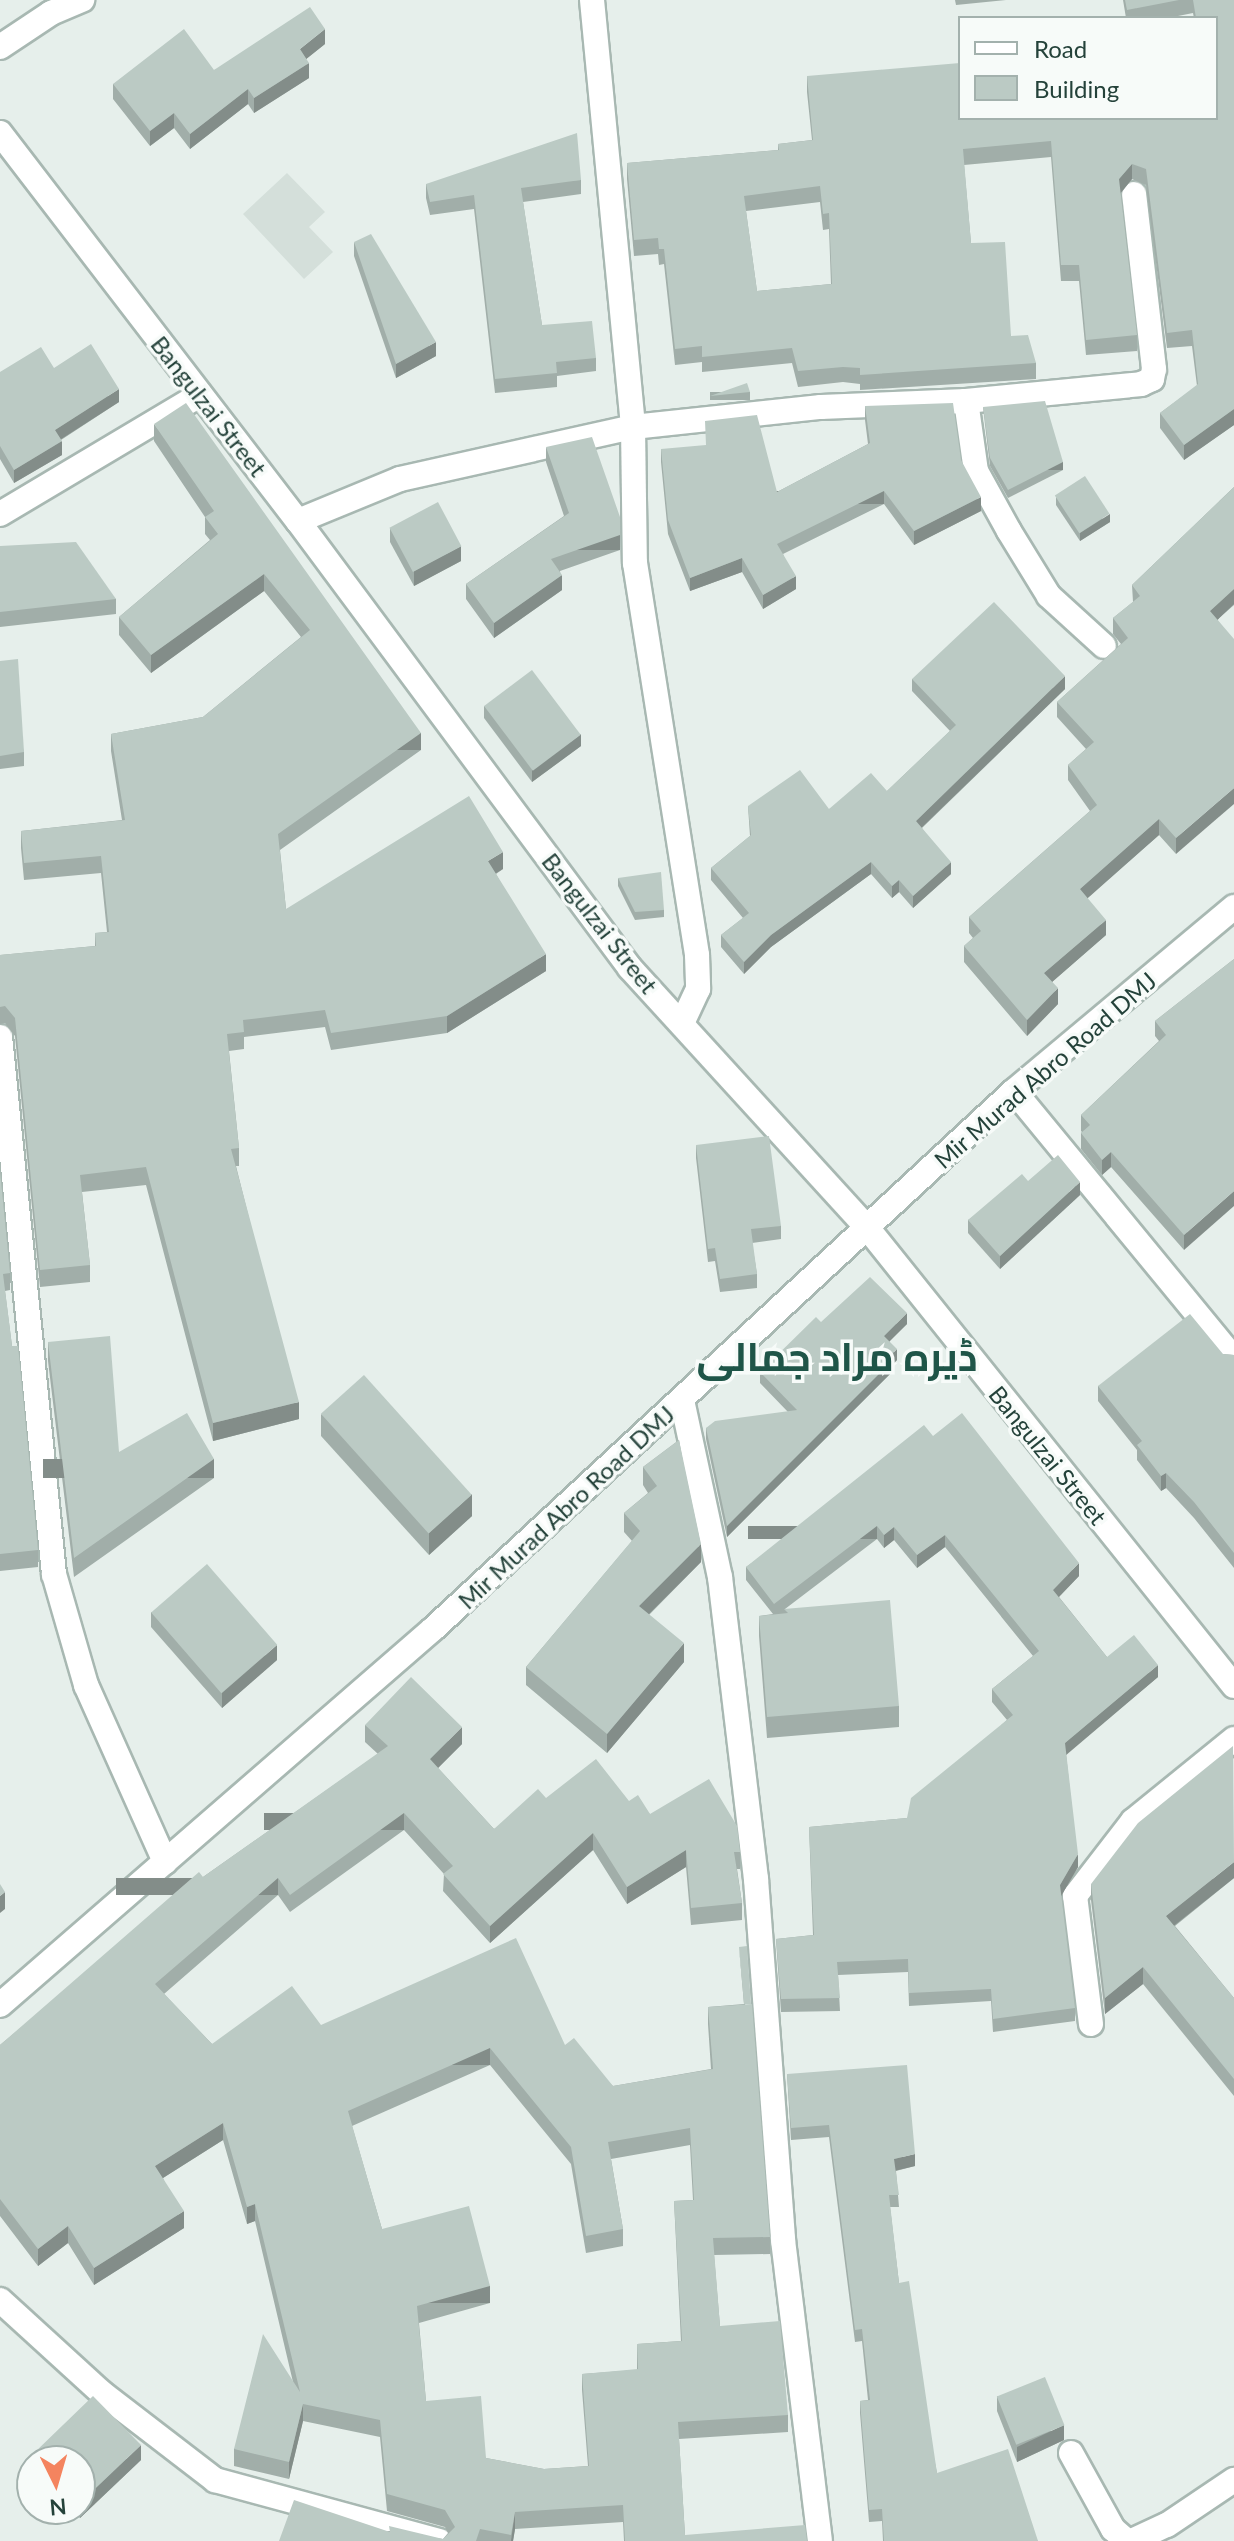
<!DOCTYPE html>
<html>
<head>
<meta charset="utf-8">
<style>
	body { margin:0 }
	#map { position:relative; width:1234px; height:2541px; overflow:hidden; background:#e6efeb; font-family:Lato,Cairo,sans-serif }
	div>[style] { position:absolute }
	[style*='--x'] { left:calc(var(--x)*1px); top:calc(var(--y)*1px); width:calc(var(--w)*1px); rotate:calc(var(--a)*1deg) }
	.built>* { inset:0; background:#d4dfda }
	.roads { filter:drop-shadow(2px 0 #a8b8b2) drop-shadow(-2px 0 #a8b8b2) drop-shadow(0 2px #a8b8b2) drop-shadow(0 -2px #a8b8b2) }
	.lane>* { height:24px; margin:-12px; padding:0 12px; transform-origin:12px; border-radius:12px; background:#fff }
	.street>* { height:24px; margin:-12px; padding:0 12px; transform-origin:12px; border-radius:12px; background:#fff }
	.wall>* { inset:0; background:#a1aea9; transform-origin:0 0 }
	.shaded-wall>* { inset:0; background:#838d89; transform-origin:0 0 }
	.building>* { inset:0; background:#bbcac4; transform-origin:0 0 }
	span { translate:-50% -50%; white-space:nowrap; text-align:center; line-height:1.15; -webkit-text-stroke:7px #f7fbf9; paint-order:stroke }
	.street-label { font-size:24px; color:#24423a }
	.town-label { font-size:40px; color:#1f5548; font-weight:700 }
	.legend { position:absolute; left:958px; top:16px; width:260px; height:104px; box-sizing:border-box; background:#f7fbf9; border:2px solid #a3b1ad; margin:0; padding:10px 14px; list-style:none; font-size:24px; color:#24423a }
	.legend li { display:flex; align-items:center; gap:16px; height:40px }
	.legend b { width:40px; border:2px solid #a3b1ad }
	.north { position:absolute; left:16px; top:2445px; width:80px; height:80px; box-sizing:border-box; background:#f7fbf9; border:2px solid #a3b1ad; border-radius:50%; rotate:175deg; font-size:22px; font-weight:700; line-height:32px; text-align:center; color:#24423a }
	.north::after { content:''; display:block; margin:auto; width:28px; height:36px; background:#f4845f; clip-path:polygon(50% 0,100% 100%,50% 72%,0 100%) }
</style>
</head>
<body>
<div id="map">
	<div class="built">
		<i style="clip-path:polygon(287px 173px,325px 212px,309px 227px,333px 252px,304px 279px,243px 214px)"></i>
	</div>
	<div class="roads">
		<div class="lane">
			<i style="--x:682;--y:1400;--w:181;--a:77.9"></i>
			<i style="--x:720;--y:1577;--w:304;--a:83.2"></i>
			<i style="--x:756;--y:1879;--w:362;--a:85.7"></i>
			<i style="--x:783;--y:2240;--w:303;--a:83"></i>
		</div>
		<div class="street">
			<i style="--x:592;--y:0;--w:429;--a:84.5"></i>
			<i style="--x:633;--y:427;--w:136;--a:89.2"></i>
			<i style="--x:635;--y:563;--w:397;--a:81"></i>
			<i style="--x:697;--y:955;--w:34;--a:88"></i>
			<i style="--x:698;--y:989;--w:38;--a:115"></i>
			<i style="--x:0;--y:47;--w:61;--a:-33.7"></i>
			<i style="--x:51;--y:13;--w:34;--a:-23"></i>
			<i style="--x:0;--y:133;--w:489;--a:52.5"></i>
			<i style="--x:298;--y:521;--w:557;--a:53.4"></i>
			<i style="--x:630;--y:968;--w:355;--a:47.6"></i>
			<i style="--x:869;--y:1230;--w:584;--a:51.32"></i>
			<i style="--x:966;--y:401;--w:71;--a:81.9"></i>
			<i style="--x:976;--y:471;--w:68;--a:61.2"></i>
			<i style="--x:1009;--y:531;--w:76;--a:58.4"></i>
			<i style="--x:1049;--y:596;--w:74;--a:42.3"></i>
			<i style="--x:0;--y:514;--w:233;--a:-30.8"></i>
			<i style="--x:298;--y:521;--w:110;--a:-22.4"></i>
			<i style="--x:400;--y:479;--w:239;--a:-12.6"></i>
			<i style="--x:633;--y:427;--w:189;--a:-6.1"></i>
			<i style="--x:821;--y:407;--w:145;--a:-2.4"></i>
			<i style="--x:966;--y:401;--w:176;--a:-5.5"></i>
			<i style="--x:1141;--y:384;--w:12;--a:-24"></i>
			<i style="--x:1152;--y:379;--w:10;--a:-79"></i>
			<i style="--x:1154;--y:369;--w:176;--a:-96.5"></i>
			<i style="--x:0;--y:1037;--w:540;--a:84.26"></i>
			<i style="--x:54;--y:1574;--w:116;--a:73.9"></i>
			<i style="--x:86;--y:1685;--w:194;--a:65.9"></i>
			<i style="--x:1014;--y:1091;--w:347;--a:50.6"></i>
			<i style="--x:0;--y:2005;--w:573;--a:-40.97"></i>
			<i style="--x:433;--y:1629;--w:792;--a:-42.8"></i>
			<i style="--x:1014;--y:1091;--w:287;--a:-39.9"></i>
			<i style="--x:1091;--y:2024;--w:129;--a:-97.1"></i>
			<i style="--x:1075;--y:1896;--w:95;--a:-52.3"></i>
			<i style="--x:1133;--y:1821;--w:130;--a:-39.1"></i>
			<i style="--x:0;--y:2300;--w:138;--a:42.4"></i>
			<i style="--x:102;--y:2393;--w:143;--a:37.6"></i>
			<i style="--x:215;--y:2480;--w:233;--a:15.2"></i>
			<i style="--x:1071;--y:2453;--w:87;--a:61.1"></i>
			<i style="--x:1113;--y:2529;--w:18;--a:41"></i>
			<i style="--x:1132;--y:2541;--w:38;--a:-25"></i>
			<i style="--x:1167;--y:2525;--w:81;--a:-33.9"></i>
		</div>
	</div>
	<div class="wall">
		<i style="clip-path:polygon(955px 0,1006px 0,956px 5px)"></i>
		<i style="clip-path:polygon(evenodd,1123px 0,1234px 0,1234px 425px,1184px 460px,1160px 428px,1160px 413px,1197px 386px,1192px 346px,1167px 348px,1146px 185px,1132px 179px,1121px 193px,1137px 335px,1137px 351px,1086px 355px,1079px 281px,1061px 281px,1051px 157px,964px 165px,971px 243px,1011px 336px,1036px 363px,1036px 379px,860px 390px,860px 384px,843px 382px,798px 387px,792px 363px,702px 372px,702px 362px,675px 365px,664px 264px,659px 265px,658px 254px,634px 256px,627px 179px,627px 163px,778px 150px,778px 144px,812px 140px,807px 92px,807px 76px,1216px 118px,1216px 18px,1194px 18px,1193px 13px,1168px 18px,1126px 18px,1123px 0,820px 202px,823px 230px,829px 229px,831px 284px,757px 291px,746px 211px,820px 202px)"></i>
		<i style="clip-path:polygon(325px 44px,306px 59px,309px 78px,254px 113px,248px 104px,190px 149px,174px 128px,150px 146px,113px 99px,113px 84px,214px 70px)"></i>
		<i style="clip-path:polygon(581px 180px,581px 194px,523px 202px,542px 325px,596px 358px,596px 371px,557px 376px,557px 387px,495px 393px,474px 209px,430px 215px,426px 198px,426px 184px)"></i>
		<i style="clip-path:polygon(354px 242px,436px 356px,396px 378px,354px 256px)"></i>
		<i style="clip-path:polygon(54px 368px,119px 402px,61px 440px,62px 455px,14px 483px,0 459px,0 372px)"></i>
		<i style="left:750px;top:392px;width:8px;height:40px;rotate:90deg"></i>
		<i style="clip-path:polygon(865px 406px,961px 460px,981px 511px,914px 545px,884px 504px,783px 554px,796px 589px,763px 609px,742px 572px,690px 591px,668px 534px,661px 462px,661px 449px,777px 492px,868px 444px,865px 420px)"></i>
		<i style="clip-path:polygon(983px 407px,1063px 470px,1008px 498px,990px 466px)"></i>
		<i style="clip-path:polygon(154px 424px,421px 750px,280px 850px,286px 909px,503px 869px,496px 874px,546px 971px,447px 1033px,331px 1050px,325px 1027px,244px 1037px,244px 1049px,229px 1051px,239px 1148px,239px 1166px,236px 1166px,299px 1419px,213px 1441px,146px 1185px,82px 1192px,90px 1265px,90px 1282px,40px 1287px,15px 1036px,5px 1023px,0 1024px,0 955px,95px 946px,95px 933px,107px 932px,101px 873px,24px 880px,21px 848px,21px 831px,122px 820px,111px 751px,111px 734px,203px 717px,301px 637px,264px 591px,151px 673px,119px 635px,119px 617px,210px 540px,205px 534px,205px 517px,154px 441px)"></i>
		<i style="clip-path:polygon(546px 447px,620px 550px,560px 571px,562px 590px,494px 638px,466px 599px,466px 584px,564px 516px,546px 462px)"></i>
		<i style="clip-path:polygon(1234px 487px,1234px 605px,1217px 620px,1176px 854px,1159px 835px,1087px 898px,1106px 935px,1052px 982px,1058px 1004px,1027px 1036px,964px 962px,964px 946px,973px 938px,969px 933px,969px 917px,1090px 811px,1068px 780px,1068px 765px,1086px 749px,1057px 717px,1057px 702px,1121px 644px,1113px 634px,1113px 618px,1133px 602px,1132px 585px)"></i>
		<i style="clip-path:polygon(1056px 497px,1110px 522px,1080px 541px,1056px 505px)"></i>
		<i style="clip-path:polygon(390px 528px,461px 561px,414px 586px,390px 542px)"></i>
		<i style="clip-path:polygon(0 546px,116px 599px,116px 614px,0 627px)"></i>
		<i style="clip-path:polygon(0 661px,24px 752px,24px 766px,0 769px)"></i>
		<i style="clip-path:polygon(912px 679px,1065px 689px,922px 828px,951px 874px,913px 908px,899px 892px,892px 898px,871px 874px,771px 947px,744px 974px,721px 947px,721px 935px,743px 918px,711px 880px,711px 868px,750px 836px,748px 806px,829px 809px,887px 791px,950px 731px,912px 691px)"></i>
		<i style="clip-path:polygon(484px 706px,581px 746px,532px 782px,484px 718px)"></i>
		<i style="clip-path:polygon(618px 878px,664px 910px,664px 917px,635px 920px,618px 886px)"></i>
		<i style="clip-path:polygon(1234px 959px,1184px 1250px,1111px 1167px,1102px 1175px,1081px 1149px,1081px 1133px,1082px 1132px,1081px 1131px,1081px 1115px,1159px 1041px,1155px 1036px,1155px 1021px)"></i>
		<i style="clip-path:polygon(696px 1145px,781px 1226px,781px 1239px,752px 1243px,757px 1274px,757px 1288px,720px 1292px,715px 1261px,708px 1262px,696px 1158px)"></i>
		<i style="clip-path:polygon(0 1169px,10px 1273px,10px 1290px,5px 1291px,38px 1550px,38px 1567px,0 1571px)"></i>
		<i style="clip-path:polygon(1028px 1181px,1080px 1195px,1000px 1269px,968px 1233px,968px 1220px)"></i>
		<i style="clip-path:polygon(821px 1322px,907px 1324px,889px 1341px,897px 1360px,893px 1364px,893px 1371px,727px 1537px,706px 1439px,706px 1428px,788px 1412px,760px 1383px,760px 1372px)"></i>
		<i style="clip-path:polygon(48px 1342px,119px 1452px,214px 1478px,74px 1577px,48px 1361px)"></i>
		<i style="clip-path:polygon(1223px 1354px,1234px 1355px,1234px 1568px,1194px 1518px,1166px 1488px,1161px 1491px,1137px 1460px,1137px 1450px,1098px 1401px,1098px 1386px)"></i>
		<i style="clip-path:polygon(321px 1414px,472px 1516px,429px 1555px,321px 1436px)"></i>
		<i style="clip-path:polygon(933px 1436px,1079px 1576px,1059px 1597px,1107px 1657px,1158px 1677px,1066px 1754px,1078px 1867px,1061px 1896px,1075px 2008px,1075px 2021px,993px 2032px,991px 2001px,909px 2006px,908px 1972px,838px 1975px,840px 2011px,781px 2012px,776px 1939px,813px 1935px,809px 1827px,907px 1818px,1007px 1720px,992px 1702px,992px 1689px,1033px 1656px,945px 1547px,917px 1568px,894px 1540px,884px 1548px,877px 1539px,785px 1609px,899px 1706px,899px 1727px,767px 1738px,759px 1636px,759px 1616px,773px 1614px,746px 1580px,746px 1567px)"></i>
		<i style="clip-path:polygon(679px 1440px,701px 1562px,649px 1615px,684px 1662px,607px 1753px,526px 1685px,526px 1667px,632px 1541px,624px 1532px,624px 1513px,648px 1493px,643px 1485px,643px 1467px)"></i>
		<i style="clip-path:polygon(151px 1612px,277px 1660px,222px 1708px,151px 1627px)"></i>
		<i style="clip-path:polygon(evenodd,365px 1725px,462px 1744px,438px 1768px,494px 1829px,546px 1798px,629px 1801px,650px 1814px,740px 1852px,740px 1869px,737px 1869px,742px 1903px,742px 1920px,691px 1925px,686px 1867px,627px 1904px,593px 1850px,490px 1943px,443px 1891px,444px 1874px,404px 1830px,290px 1912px,278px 1895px,164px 1994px,212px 2044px,321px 2025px,565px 2045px,613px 2086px,711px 2069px,708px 2024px,708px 2007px,744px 2004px,739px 1947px,770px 2237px,770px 2254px,714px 2255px,720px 2326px,788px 2415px,788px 2432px,679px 2439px,685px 2535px,807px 2541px,624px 2541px,623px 2522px,515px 2529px,513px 2541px,279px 2541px,389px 2531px,443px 2539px,448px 2533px,445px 2527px,387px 2511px,380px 2437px,303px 2421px,289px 2479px,234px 2466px,234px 2449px,293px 2382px,255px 2221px,247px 2224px,223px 2140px,163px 2178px,184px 2228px,94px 2285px,68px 2243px,38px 2266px,0 2216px,0 2045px,203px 1877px,378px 1754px,365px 1742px,365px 1725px,490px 2065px,571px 2164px,586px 2253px,623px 2246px,623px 2229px,611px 2159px,690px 2145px,693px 2200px,674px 2201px,681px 2341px,637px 2344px,637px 2370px,582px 2374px,582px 2390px,588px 2466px,544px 2469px,486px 2458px,426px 2401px,419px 2323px,490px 2303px,382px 2229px,352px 2126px,490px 2065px)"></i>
		<i style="clip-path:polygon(1234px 1878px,1175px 1926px,1234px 1998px,1234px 2096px,1143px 1984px,1105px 2014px,1091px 1900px,1091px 1884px)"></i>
		<i style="clip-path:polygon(787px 2074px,915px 2166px,896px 2171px,899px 2207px,890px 2207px,899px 2283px,937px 2473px,1038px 2541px,883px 2541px,882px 2521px,869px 2522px,860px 2413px,860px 2401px,868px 2400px,862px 2341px,855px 2342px,829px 2137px,791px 2140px)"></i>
		<i style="clip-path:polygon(997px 2396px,1064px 2440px,1017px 2462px,997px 2411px)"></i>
		<i style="clip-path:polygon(33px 2454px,141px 2460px,80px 2518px,71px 2509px,80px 2509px,80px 2461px,33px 2461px)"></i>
	</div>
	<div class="shaded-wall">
		<i style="clip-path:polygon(325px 29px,325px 44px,300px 64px,300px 49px)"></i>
		<i style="clip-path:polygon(309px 63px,309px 78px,254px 113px,254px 98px)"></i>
		<i style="clip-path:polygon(248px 89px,248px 104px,190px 149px,190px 134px)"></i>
		<i style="clip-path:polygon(174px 113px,174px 128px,150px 146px,150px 131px)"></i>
		<i style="clip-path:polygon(1132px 164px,1132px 179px,1119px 195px,1119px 179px)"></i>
		<i style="clip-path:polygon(436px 342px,436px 356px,396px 378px,396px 364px)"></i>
		<i style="clip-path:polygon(119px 389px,119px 402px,55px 443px,55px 430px)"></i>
		<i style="clip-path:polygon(1234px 409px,1234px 425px,1184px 460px,1184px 445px)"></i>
		<i style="clip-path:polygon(62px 441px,62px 455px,14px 483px,14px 470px)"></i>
		<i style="left:1063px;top:462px;width:8px;height:62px;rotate:90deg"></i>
		<i style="left:884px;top:491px;width:13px;height:119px;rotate:90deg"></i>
		<i style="clip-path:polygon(981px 497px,981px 511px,914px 545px,914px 531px)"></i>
		<i style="clip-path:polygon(1110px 514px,1110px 522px,1080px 541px,1080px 533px)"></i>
		<i style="left:620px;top:535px;width:15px;height:73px;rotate:90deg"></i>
		<i style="clip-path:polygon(461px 546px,461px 561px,414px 586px,414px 571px)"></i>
		<i style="clip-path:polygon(742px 558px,742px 572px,690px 591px,690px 578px)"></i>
		<i style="clip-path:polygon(264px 574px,264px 591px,151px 673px,151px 655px)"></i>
		<i style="clip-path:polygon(562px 575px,562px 590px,494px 638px,494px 623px)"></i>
		<i style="clip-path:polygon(796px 576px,796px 589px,763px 609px,763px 595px)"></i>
		<i style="clip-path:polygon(1234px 589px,1234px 604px,1210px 627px,1210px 611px)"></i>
		<i style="clip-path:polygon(1065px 676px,1065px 689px,916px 833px,916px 821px)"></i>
		<i style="left:421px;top:733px;width:17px;height:175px;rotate:90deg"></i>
		<i style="clip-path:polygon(581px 734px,581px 746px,532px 782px,532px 770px)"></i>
		<i style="clip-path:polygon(1234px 788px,1234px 804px,1176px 854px,1176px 838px)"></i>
		<i style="clip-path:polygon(1159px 819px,1159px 835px,1080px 905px,1080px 889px)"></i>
		<i style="clip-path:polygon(503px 852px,503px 869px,488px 878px,488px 861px)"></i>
		<i style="clip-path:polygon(871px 862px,871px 874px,771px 947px,744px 974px,744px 962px,771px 935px)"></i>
		<i style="clip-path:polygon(951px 862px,951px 874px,913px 908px,913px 896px)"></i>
		<i style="clip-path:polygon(899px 880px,899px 892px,892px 898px,892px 886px)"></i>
		<i style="clip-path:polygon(1106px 920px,1106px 935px,1044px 989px,1044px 973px)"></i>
		<i style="clip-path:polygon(546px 954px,546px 971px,447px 1033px,447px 1016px)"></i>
		<i style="clip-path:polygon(1058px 988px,1058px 1004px,1027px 1036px,1027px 1020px)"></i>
		<i style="clip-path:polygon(1111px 1152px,1111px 1167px,1102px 1175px,1102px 1160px)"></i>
		<i style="clip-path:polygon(1080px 1182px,1080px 1195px,1000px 1269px,1000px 1256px)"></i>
		<i style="clip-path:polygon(1234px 1191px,1234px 1206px,1184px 1250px,1184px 1235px)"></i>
		<i style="clip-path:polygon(907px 1313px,907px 1324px,884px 1347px,884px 1336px)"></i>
		<i style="clip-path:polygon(897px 1349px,897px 1360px,893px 1364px,893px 1371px,727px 1537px,727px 1526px)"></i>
		<i style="clip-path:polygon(299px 1402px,299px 1419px,213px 1441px,213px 1423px)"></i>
		<i style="left:214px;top:1459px;width:19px;height:171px;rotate:90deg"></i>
		<i style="clip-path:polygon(1166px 1473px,1166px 1488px,1161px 1491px,1161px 1476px)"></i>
		<i style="clip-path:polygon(472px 1494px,472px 1516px,429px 1555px,429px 1533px)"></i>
		<i style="left:877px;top:1526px;width:13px;height:129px;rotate:90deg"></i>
		<i style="clip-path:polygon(894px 1527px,894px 1540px,884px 1548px,884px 1535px)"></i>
		<i style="clip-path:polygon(945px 1535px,945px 1547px,917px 1568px,917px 1555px)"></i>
		<i style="clip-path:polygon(701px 1544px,701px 1562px,639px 1624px,639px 1606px)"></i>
		<i style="clip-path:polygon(1079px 1563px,1079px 1576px,1053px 1603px,1053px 1590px)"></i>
		<i style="clip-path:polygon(684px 1643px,684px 1662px,607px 1753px,607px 1734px)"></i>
		<i style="clip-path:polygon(277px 1645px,277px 1660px,222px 1708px,222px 1693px)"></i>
		<i style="clip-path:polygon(1158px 1665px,1158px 1677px,1065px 1756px,1065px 1743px)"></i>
		<i style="clip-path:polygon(462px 1727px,462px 1744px,430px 1776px,430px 1759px)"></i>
		<i style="left:404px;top:1813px;width:17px;height:140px;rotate:90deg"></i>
		<i style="clip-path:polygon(593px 1833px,593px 1850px,490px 1943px,490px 1926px)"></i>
		<i style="clip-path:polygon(686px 1850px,686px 1867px,627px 1904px,627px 1887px)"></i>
		<i style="clip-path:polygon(1078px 1854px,1078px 1867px,1060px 1898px,1060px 1885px)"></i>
		<i style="clip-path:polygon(1234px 1862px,1234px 1878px,1166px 1932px,1166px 1916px)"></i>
		<i style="left:278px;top:1878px;width:17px;height:162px;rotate:90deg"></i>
		<i style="clip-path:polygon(5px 1892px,5px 1909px,0 1913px,0 1896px)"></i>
		<i style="clip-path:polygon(1143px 1967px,1143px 1984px,1105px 2014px,1105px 1998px)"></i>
		<i style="left:490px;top:2048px;width:17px;height:155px;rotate:90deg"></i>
		<i style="clip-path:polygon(223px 2123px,223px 2140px,155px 2183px,155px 2166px)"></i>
		<i style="clip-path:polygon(915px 2154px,915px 2166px,894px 2171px,894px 2159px)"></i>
		<i style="clip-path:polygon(255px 2204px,255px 2221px,247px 2224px,247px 2207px)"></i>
		<i style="clip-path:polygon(184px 2211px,184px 2228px,94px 2285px,94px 2268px)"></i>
		<i style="clip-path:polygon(68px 2226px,68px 2243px,38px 2266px,38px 2249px)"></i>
		<i style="left:490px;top:2286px;width:17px;height:76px;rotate:90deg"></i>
		<i style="clip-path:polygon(303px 2404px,303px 2421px,289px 2479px,289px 2462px)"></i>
		<i style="clip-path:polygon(1064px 2425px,1064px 2440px,1017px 2462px,1017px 2447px)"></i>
		<i style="clip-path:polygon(141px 2445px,141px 2460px,80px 2518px,80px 2503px)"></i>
		<i style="clip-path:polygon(515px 2512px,515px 2529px,513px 2541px,511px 2541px)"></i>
	</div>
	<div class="building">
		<i style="clip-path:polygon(1125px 0,1179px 0,1127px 10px)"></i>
		<i style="clip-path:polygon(evenodd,1193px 0,1234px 0,1234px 409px,1184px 445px,1160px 413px,1198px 384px,1192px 330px,1167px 333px,1146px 169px,1132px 164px,1119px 179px,1137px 335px,1086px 340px,1079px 265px,1061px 265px,1051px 141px,963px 149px,971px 243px,1005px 242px,1011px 336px,1028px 335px,1036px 363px,860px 375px,860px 368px,843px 367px,798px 371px,792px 348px,702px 357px,702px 346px,675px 349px,664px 249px,659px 249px,658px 238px,634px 240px,627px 163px,779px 150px,778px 144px,813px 140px,807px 76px,960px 63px,960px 118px,1216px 118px,1216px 18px,1196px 18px,1193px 0,820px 186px,823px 214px,829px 213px,832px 284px,757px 291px,744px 196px,820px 186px)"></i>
		<i style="clip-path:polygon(310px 7px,325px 29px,300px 49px,309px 63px,254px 98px,248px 89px,190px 134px,174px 113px,150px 131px,113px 84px,184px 29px,214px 70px)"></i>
		<i style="clip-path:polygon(577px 133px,581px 180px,521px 188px,542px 325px,592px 321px,596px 358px,556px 362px,557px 373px,495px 379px,474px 195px,430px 202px,426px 184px)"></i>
		<i style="clip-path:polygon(371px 234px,436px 342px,396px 364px,354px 242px)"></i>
		<i style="clip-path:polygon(91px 344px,119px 389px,55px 430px,62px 441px,14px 470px,0 446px,0 372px,41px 347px,54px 368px)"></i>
		<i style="clip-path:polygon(747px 383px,750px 392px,710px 396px)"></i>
		<i style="clip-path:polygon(1045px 401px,1063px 462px,1008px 490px,990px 458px,983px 407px)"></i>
		<i style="clip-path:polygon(186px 403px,421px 733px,278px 834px,286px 909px,469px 796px,503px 852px,488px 861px,546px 954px,447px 1016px,331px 1033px,325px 1010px,243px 1020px,244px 1032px,227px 1034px,239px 1148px,231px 1149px,299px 1402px,213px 1423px,146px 1167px,80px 1175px,90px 1265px,40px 1270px,15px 1018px,5px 1006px,0 1007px,0 955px,96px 946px,95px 933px,109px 932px,101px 856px,24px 863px,21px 831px,125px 820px,111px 734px,203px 717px,310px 630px,264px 574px,151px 655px,119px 617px,218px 534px,205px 517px,214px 511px,154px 424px)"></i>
		<i style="clip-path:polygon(953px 403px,961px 460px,981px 497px,914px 531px,884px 491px,777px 544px,796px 576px,763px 595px,742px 558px,690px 578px,668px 520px,661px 449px,706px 445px,705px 421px,757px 415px,777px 492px,870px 443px,865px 406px)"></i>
		<i style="clip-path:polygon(592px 437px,620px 517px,620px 535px,551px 559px,562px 575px,494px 623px,466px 584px,569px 513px,546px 447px)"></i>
		<i style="left:1085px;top:476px;width:45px;height:36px;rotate:57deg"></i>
		<i style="clip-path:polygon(1234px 487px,1234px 589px,1210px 611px,1234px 639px,1234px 788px,1176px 838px,1159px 819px,1080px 889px,1106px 920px,1044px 973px,1058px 988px,1027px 1020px,964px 946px,981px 931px,969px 917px,1097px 805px,1068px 765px,1094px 742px,1057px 702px,1128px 638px,1113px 618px,1140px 596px,1132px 585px)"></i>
		<i style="left:438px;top:502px;width:50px;height:55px;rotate:62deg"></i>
		<i style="clip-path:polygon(76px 542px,116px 599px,0 612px,0 546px)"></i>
		<i style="clip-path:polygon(994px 602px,1065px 676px,916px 821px,951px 862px,913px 896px,899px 880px,892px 886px,871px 862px,771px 935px,744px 962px,721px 935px,749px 913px,711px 868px,751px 835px,748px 806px,800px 770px,829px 809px,871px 773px,887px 791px,956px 725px,912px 679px)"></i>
		<i style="clip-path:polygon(18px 659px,24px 752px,0 756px,0 661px)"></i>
		<i style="left:532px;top:670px;width:81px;height:60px;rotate:53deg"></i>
		<i style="clip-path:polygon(661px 872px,664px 910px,635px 912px,618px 878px)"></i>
		<i style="clip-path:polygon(1234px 959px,1234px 1191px,1184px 1235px,1111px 1152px,1102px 1160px,1081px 1133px,1090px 1125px,1081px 1115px,1166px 1035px,1155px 1021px)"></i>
		<i style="clip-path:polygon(769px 1136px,781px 1226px,751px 1229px,757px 1274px,720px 1279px,715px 1248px,708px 1249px,696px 1145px)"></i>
		<i style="clip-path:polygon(1058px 1155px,1080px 1182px,1000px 1256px,968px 1220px,1022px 1174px,1028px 1181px)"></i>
		<i style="clip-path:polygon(0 1170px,10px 1273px,3px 1274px,12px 1346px,18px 1346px,38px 1550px,0 1554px)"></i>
		<i style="clip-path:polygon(870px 1277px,907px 1313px,884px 1336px,897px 1349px,889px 1356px,893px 1360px,727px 1526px,706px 1428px,715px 1421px,797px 1410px,760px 1372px,816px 1317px,821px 1322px)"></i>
		<i style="clip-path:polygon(1190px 1314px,1223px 1354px,1234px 1355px,1234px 1553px,1194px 1502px,1166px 1473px,1161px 1476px,1137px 1445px,1142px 1441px,1098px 1386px)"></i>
		<i style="clip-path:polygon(110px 1336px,119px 1452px,187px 1413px,214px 1459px,74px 1558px,48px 1342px)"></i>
		<i style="left:364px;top:1375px;width:161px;height:58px;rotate:48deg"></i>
		<i style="clip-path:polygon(962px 1413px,1079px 1563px,1053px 1590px,1107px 1657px,1134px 1635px,1158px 1665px,1065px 1743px,1078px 1854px,1060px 1885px,1075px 2008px,993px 2019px,991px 1989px,909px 1993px,908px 1959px,837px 1962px,840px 1998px,781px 1999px,776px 1939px,814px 1935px,809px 1827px,907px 1818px,911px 1798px,1013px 1715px,992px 1689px,1039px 1651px,945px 1535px,917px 1555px,894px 1527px,884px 1535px,877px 1526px,774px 1604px,746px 1567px,924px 1425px,933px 1436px)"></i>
		<i style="clip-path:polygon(679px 1440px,701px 1544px,639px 1606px,684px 1643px,607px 1734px,526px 1667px,640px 1531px,624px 1513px,657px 1486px,643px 1467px)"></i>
		<i style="left:207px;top:1564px;width:107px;height:74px;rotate:49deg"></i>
		<i style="clip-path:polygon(890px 1600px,899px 1706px,767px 1717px,759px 1616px,788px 1613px,784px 1609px)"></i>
		<i style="clip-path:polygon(evenodd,411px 1677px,462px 1727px,430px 1759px,494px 1829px,538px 1789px,546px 1798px,596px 1759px,629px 1801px,638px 1795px,650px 1814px,709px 1779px,737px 1826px,740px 1852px,734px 1852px,742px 1903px,691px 1908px,686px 1850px,627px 1887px,593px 1833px,490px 1926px,443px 1874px,453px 1866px,404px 1813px,290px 1895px,278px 1878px,155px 1984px,212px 2044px,292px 1986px,321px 2025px,516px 1938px,565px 2045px,574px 2038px,613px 2086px,713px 2069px,708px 2007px,752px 2004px,770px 2237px,713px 2238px,720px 2326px,780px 2321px,788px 2415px,678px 2422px,685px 2535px,805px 2525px,807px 2541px,625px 2541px,623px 2505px,515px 2512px,511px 2535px,480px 2529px,476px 2541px,279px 2541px,294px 2500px,390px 2532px,389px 2526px,443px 2539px,455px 2527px,445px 2510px,387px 2494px,380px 2420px,303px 2404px,289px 2462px,234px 2449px,263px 2334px,300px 2392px,255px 2204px,247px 2207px,223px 2123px,155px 2166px,184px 2211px,94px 2268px,68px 2226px,38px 2249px,0 2199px,0 2045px,199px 1872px,203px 1877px,388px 1746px,365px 1725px,411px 1677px,490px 2048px,571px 2147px,586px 2236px,623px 2229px,608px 2142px,690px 2128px,694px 2200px,674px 2201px,682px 2341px,637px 2344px,638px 2369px,582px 2374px,589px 2466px,544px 2469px,486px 2458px,481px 2396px,426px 2401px,417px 2306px,490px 2286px,469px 2206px,382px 2229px,348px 2111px,490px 2048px)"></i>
		<i style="clip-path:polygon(1233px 1746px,1234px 1862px,1166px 1916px,1234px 1998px,1234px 2079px,1143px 1967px,1105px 1998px,1091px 1884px,1138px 1823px)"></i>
		<i style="clip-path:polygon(0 1884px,5px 1892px,0 1896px)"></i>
		<i style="clip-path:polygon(747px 1946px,751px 2004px,744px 2004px,739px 1947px)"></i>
		<i style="clip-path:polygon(907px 2065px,915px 2154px,894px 2159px,899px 2195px,889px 2195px,899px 2283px,909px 2281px,937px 2473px,1008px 2449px,1038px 2541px,884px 2541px,882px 2509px,869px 2510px,860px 2401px,870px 2400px,862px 2329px,855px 2330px,829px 2125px,791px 2128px,787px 2074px)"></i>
		<i style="left:1045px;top:2377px;width:52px;height:52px;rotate:68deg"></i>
		<i style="clip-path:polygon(93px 2396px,141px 2445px,80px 2503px,80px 2461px,39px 2461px,33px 2454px)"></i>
	</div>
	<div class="street-label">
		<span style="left:209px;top:406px;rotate:52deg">Bangulzai Street</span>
		<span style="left:600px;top:923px;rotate:52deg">Bangulzai Street</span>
		<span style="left:1045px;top:1070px;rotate:-41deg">Mir Murad Abro Road DMJ</span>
		<span style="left:1048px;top:1455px;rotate:51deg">Bangulzai Street</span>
		<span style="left:566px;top:1507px;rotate:-43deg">Mir Murad Abro Road DMJ</span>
	</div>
	<div class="town-label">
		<span style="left:837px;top:1356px">ڈیرہ مراد جمالی</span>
	</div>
	<ul class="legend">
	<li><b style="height:10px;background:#fff"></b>Road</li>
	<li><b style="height:22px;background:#bbcac4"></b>Building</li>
	</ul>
	<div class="north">N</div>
</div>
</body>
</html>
